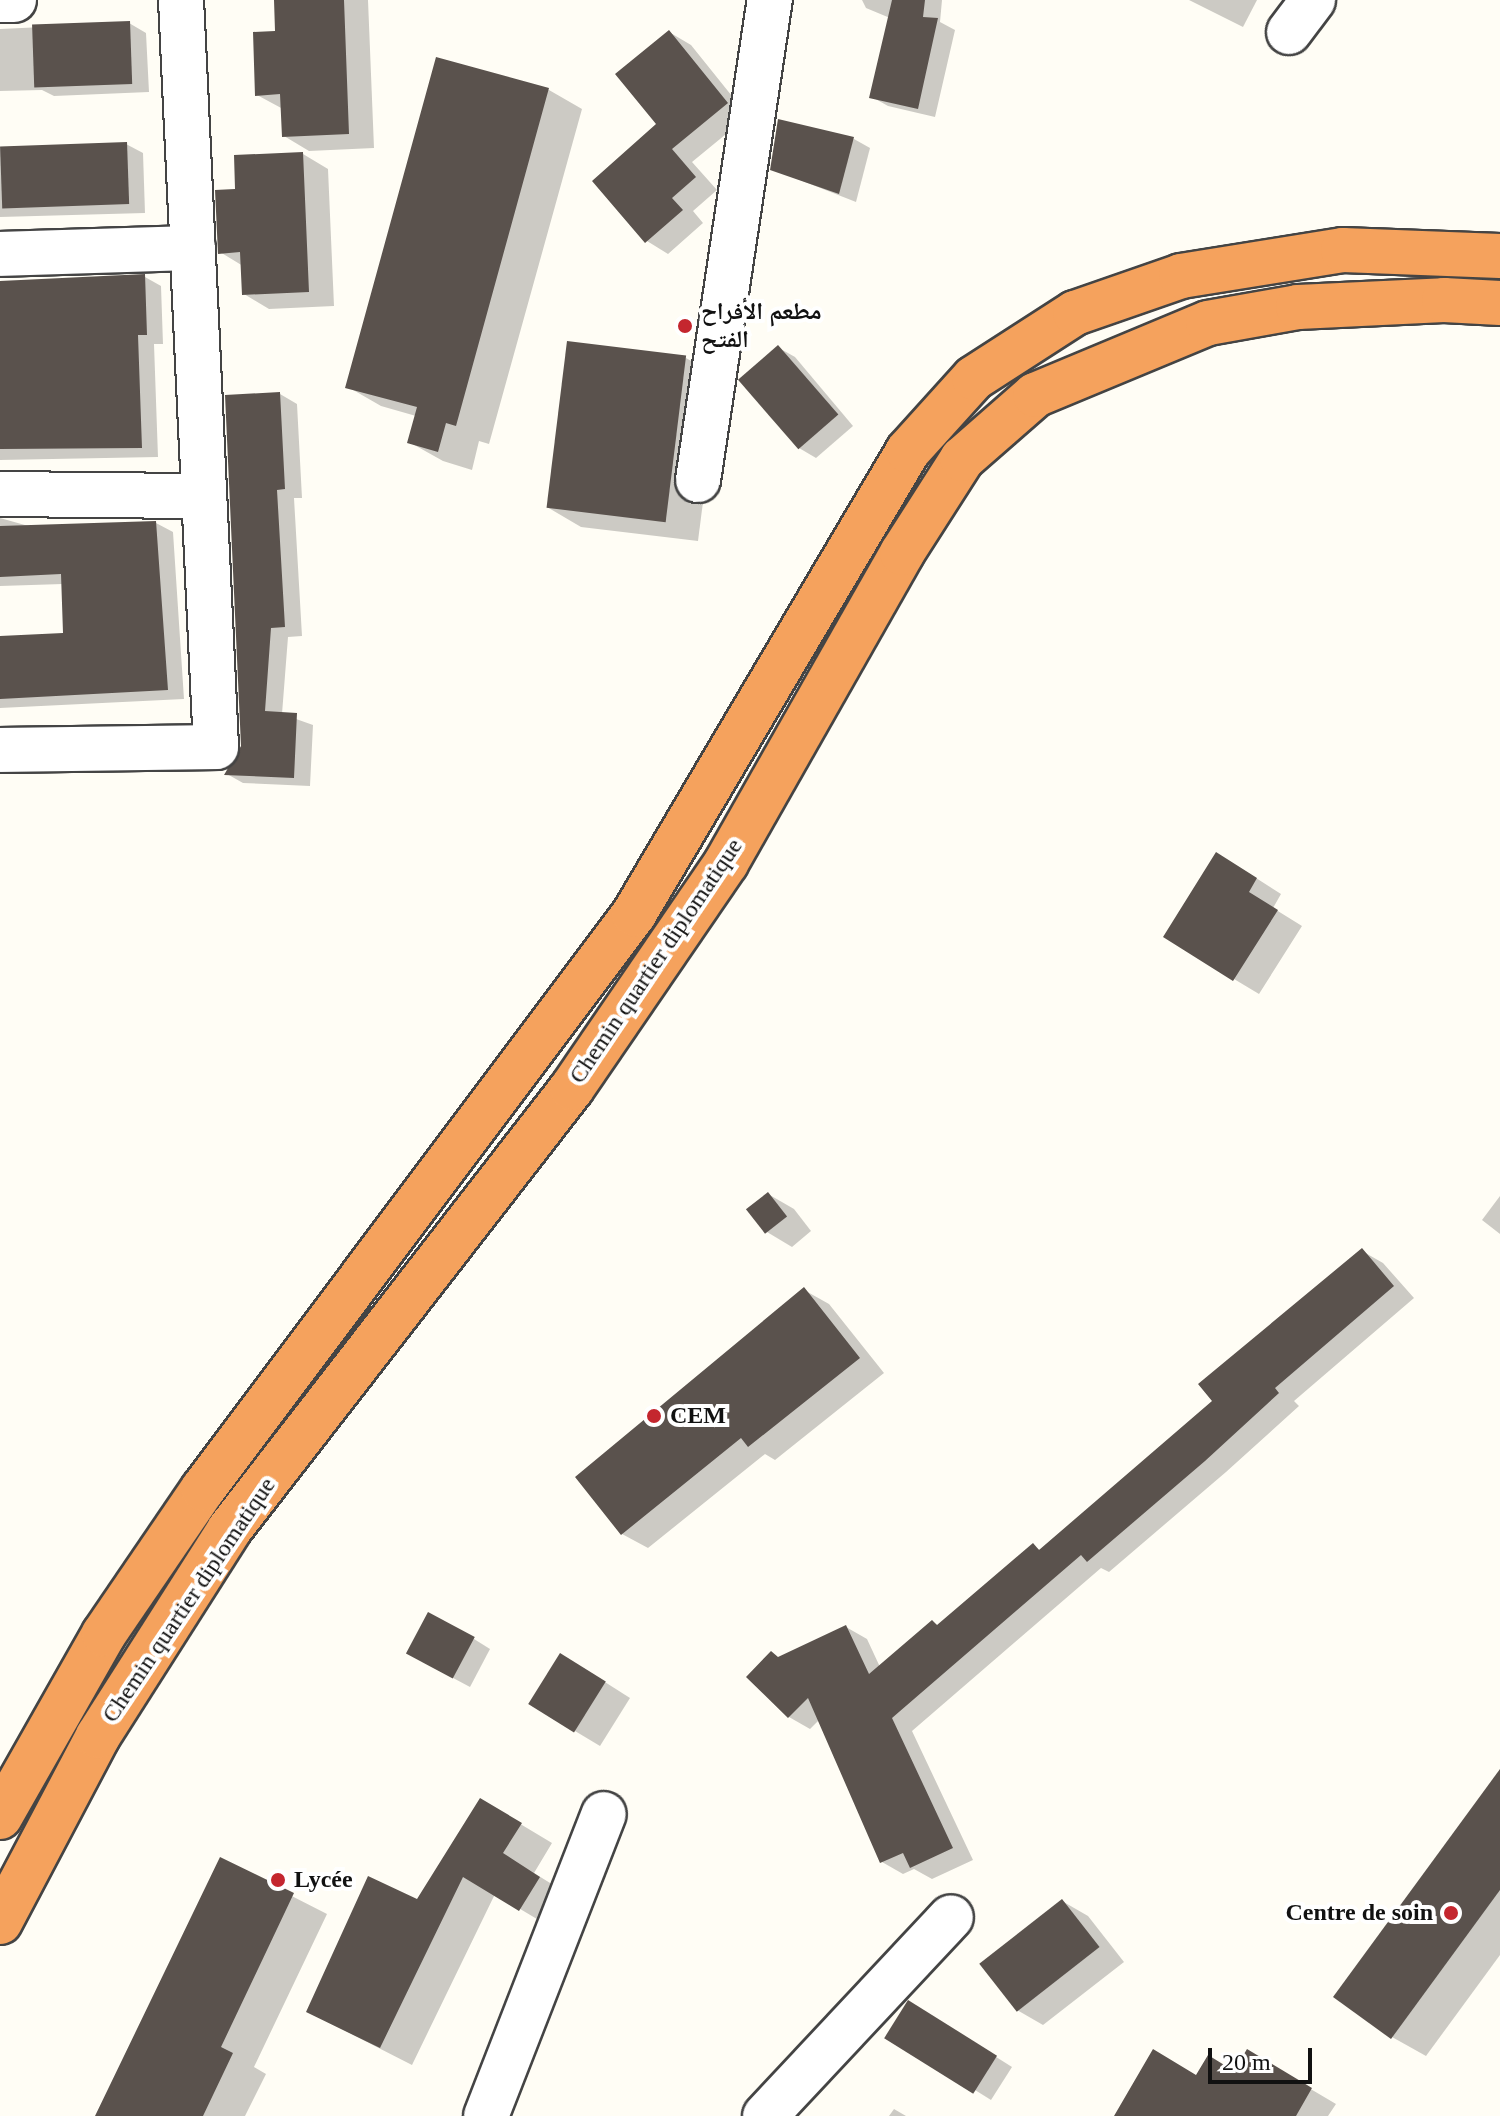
<!DOCTYPE html>
<html>
<head>
<meta charset="utf-8">
<style>
	body { margin:0 }
	#map { position:relative; width:1500px; height:2116px; overflow:hidden; background:#fffdf5; font-family:"Times New Roman","Noto Naskh Arabic",serif }
	div>[style] { position:absolute }
	[style*='--x'] { left:calc(var(--x)*1px); top:calc(var(--y)*1px); width:calc(var(--w)*1px); rotate:calc(var(--a)*1deg) }
	.shadow>* { inset:0; background:#0003 }
	.building>* { inset:0; background:#5a524d; transform-origin:0 0 }
	.roads { filter:drop-shadow(2px 0 #444) drop-shadow(-2px 0 #444) drop-shadow(0 2px #444) drop-shadow(0 -2px #444) }
	.minor>* { height:44px; margin:-22px; padding:0 22px; transform-origin:22px; border-radius:22px; background:#fff }
	.highway>* { height:44px; margin:-22px; padding:0 22px; transform-origin:22px; border-radius:22px; background:#f5a25d }
	.dots>* { width:22px; height:22px; translate:-50% -50%; box-sizing:border-box; border:4px solid #fff; border-radius:50% }
	span { translate:-50% -50%; white-space:nowrap; text-align:center; line-height:1.15; -webkit-text-stroke:8px #fff; paint-order:stroke }
	.poi-label { font-size:24px; color:#111; font-weight:700 }
	.left { translate:0 -50%; text-align:left }
	.right { translate:-100% -50%; text-align:right }
	.street-label { font-size:24px; color:#111 }
	.scale { position:absolute; left:1208px; top:2048px; width:104px; height:36px; box-sizing:border-box; border:4px solid #111; border-top:0; padding-left:10px; font-size:24px; line-height:28px; white-space:nowrap; color:#111; -webkit-text-stroke:6px #fff; paint-order:stroke }
</style>
</head>
<body>
<div id="map">
	<div class="shadow">
		<i style="clip-path:polygon(276px 0,368px 0,374px 148px,309px 151px,284px 136px,283px 109px,257px 95px,277px 33px)"></i>
		<i style="clip-path:polygon(862px 0,942px 0,940px 22px,955px 30px,935px 117px,888px 106px,872px 97px,890px 18px,866px 8px)"></i>
		<i style="clip-path:polygon(1189px 0,1257px 0,1243px 27px)"></i>
		<i style="clip-path:polygon(129px 23px,146px 33px,149px 92px,54px 96px,42px 90px,0 91px,0 29px)"></i>
		<i style="clip-path:polygon(669px 32px,691px 45px,748px 116px,692px 162px,717px 190px,693px 211px,703px 223px,668px 254px,647px 241px)"></i>
		<i style="clip-path:polygon(438px 60px,549px 90px,582px 109px,489px 444px,479px 441px,472px 470px,443px 461px,409px 442px,416px 416px,381px 406px,348px 387px)"></i>
		<i style="clip-path:polygon(854px 139px,870px 148px,856px 202px,772px 169px)"></i>
		<i style="clip-path:polygon(126px 144px,143px 153px,145px 213px,0 217px,0 147px)"></i>
		<i style="clip-path:polygon(303px 154px,328px 169px,334px 306px,269px 309px,244px 294px,243px 266px,220px 252px,237px 191px)"></i>
		<i style="clip-path:polygon(145px 277px,161px 286px,163px 344px,154px 344px,158px 457px,0 460px,0 283px)"></i>
		<i style="clip-path:polygon(779px 348px,795px 357px,853px 426px,816px 458px,799px 448px,741px 380px)"></i>
		<i style="clip-path:polygon(686px 358px,719px 377px,698px 541px,581px 527px,547px 507px)"></i>
		<i style="clip-path:polygon(280px 394px,297px 404px,302px 498px,294px 498px,302px 636px,288px 637px,282px 714px,313px 725px,310px 786px,243px 783px,227px 774px,243px 746px)"></i>
		<i style="clip-path:polygon(0 518px,32px 527px,156px 523px,173px 532px,184px 699px,0 708px,0 638px,65px 635px,63px 584px,0 586px)"></i>
		<i style="clip-path:polygon(1242px 869px,1281px 894px,1273px 908px,1302px 926px,1259px 994px,1234px 979px)"></i>
		<i style="clip-path:polygon(768px 1194px,794px 1209px,811px 1231px,792px 1247px,767px 1232px)"></i>
		<i style="clip-path:polygon(1500px 1196px,1500px 1234px,1482px 1220px)"></i>
		<i style="clip-path:polygon(1362px 1251px,1383px 1263px,1414px 1298px,1294px 1401px,1299px 1406px,1226px 1472px,1109px 1572px,1101px 1568px,912px 1731px,973px 1860px,932px 1879px,914px 1869px,903px 1874px,882px 1862px,819px 1720px,810px 1729px,789px 1717px,780px 1658px,846px 1627px,867px 1639px,880px 1667px,932px 1622px,939px 1626px,1033px 1546px,1042px 1551px,1215px 1401px)"></i>
		<i style="clip-path:polygon(804px 1290px,829px 1304px,884px 1373px,775px 1460px,765px 1454px,648px 1548px,622px 1534px)"></i>
		<i style="clip-path:polygon(474px 1639px,490px 1649px,470px 1687px,425px 1663px)"></i>
		<i style="clip-path:polygon(586px 1670px,630px 1698px,600px 1746px,575px 1731px)"></i>
		<i style="clip-path:polygon(1500px 1774px,1500px 1955px,1426px 2056px,1392px 2037px)"></i>
		<i style="clip-path:polygon(512px 1819px,552px 1843px,534px 1873px,571px 1896px,552px 1928px,495px 1894px,412px 2065px,308px 2012px,418px 1902px)"></i>
		<i style="clip-path:polygon(221px 1860px,327px 1914px,254px 2067px,266px 2074px,245px 2116px,97px 2116px)"></i>
		<i style="clip-path:polygon(1062px 1901px,1088px 1916px,1124px 1962px,1043px 2025px,1017px 2010px)"></i>
		<i style="clip-path:polygon(925px 2012px,1012px 2067px,991px 2100px,975px 2090px)"></i>
		<i style="clip-path:polygon(1248px 2052px,1336px 2104px,1328px 2116px,1116px 2116px,1197px 2077px,1235px 2073px)"></i>
		<i style="clip-path:polygon(894px 2109px,906px 2116px,889px 2116px)"></i>
	</div>
	<div class="building">
		<i style="clip-path:polygon(274px 0,344px 0,349px 134px,282px 137px,280px 94px,255px 96px,253px 32px,275px 31px)"></i>
		<i style="clip-path:polygon(892px 0,925px 0,923px 17px,938px 18px,918px 109px,869px 98px)"></i>
		<i style="left:130px;top:21px;width:63px;height:98px;rotate:88deg"></i>
		<i style="clip-path:polygon(669px 30px,728px 103px,672px 149px,696px 177px,672px 198px,683px 210px,645px 243px,592px 181px,656px 124px,615px 74px)"></i>
		<i style="clip-path:polygon(436px 57px,549px 88px,456px 426px,446px 423px,438px 452px,407px 443px,417px 407px,345px 388px)"></i>
		<i style="clip-path:polygon(778px 119px,854px 137px,839px 194px,770px 170px)"></i>
		<i style="left:127px;top:142px;width:62px;height:127px;rotate:88deg"></i>
		<i style="clip-path:polygon(303px 152px,309px 292px,242px 295px,240px 252px,218px 254px,215px 190px,235px 189px,234px 155px)"></i>
		<i style="clip-path:polygon(145px 274px,147px 335px,138px 335px,142px 448px,0 449px,0 281px)"></i>
		<i style="left:567px;top:341px;width:120px;height:168px;rotate:7deg"></i>
		<i style="left:778px;top:345px;width:92px;height:53px;rotate:49deg"></i>
		<i style="clip-path:polygon(280px 392px,285px 489px,277px 490px,285px 627px,271px 628px,265px 711px,297px 713px,294px 778px,224px 775px,241px 746px,225px 395px)"></i>
		<i style="clip-path:polygon(156px 521px,168px 690px,0 699px,0 636px,63px 633px,61px 574px,0 577px,0 526px)"></i>
		<i style="clip-path:polygon(1216px 852px,1257px 878px,1249px 892px,1278px 910px,1233px 981px,1163px 937px)"></i>
		<i style="left:768px;top:1192px;width:31px;height:28px;rotate:52deg"></i>
		<i style="clip-path:polygon(1362px 1248px,1394px 1286px,1275px 1388px,1279px 1393px,1205px 1461px,1087px 1562px,1081px 1555px,892px 1718px,953px 1848px,910px 1868px,903px 1853px,880px 1863px,808px 1698px,788px 1718px,746px 1677px,771px 1651px,778px 1657px,846px 1625px,869px 1674px,932px 1620px,937px 1625px,1033px 1543px,1039px 1550px,1212px 1401px,1198px 1384px)"></i>
		<i style="clip-path:polygon(804px 1287px,860px 1358px,748px 1447px,741px 1438px,621px 1535px,575px 1477px)"></i>
		<i style="left:428px;top:1612px;width:53px;height:47px;rotate:28deg"></i>
		<i style="left:560px;top:1653px;width:54px;height:60px;rotate:32deg"></i>
		<i style="clip-path:polygon(1500px 1769px,1500px 1890px,1391px 2039px,1333px 1997px)"></i>
		<i style="clip-path:polygon(480px 1798px,522px 1823px,503px 1853px,540px 1877px,519px 1911px,463px 1877px,380px 2048px,306px 2012px,368px 1876px,417px 1899px)"></i>
		<i style="clip-path:polygon(220px 1857px,294px 1893px,221px 2047px,233px 2053px,203px 2116px,95px 2116px)"></i>
		<i style="left:1062px;top:1899px;width:61px;height:105px;rotate:52deg"></i>
		<i style="left:908px;top:2000px;width:105px;height:45px;rotate:32deg"></i>
		<i style="clip-path:polygon(1153px 2049px,1196px 2075px,1208px 2055px,1234px 2071px,1247px 2049px,1312px 2088px,1296px 2116px,1114px 2116px)"></i>
	</div>
	<div class="roads">
		<div class="minor">
			<i style="--x:0;--y:0;--w:14;--a:0"></i>
			<i style="--x:1289;--y:32;--w:40;--a:-53"></i>
			<i style="--x:0;--y:254;--w:193;--a:-1.8"></i>
			<i style="--x:698;--y:480;--w:485;--a:-81.5"></i>
			<i style="--x:0;--y:494;--w:204;--a:0.6"></i>
			<i style="--x:0;--y:750;--w:216;--a:-0.8"></i>
			<i style="--x:216;--y:747;--w:748;--a:-92.68"></i>
			<i style="--x:486;--y:2116;--w:324;--a:-68.7"></i>
			<i style="--x:765;--y:2116;--w:272;--a:-46.9"></i>
		</div>
		<div class="highway">
			<i style="--x:0;--y:1817;--w:210;--a:-60.4"></i>
			<i style="--x:104;--y:1634;--w:176;--a:-55.7"></i>
			<i style="--x:203;--y:1489;--w:719;--a:-53.15"></i>
			<i style="--x:634;--y:914;--w:538;--a:-59.38"></i>
			<i style="--x:908;--y:451;--w:98;--a:-47.9"></i>
			<i style="--x:974;--y:378;--w:120;--a:-32.8"></i>
			<i style="--x:1075;--y:313;--w:112;--a:-19.2"></i>
			<i style="--x:1181;--y:276;--w:164;--a:-9.1"></i>
			<i style="--x:1343;--y:250;--w:157;--a:2.2"></i>
			<i style="--x:0;--y:1922;--w:210;--a:-62.2"></i>
			<i style="--x:98;--y:1736;--w:244;--a:-57.5"></i>
			<i style="--x:229;--y:1530;--w:559;--a:-52.19"></i>
			<i style="--x:572;--y:1088;--w:273;--a:-55.6"></i>
			<i style="--x:726;--y:863;--w:356;--a:-60.4"></i>
			<i style="--x:902;--y:553;--w:112;--a:-57.4"></i>
			<i style="--x:962;--y:459;--w:97;--a:-41.2"></i>
			<i style="--x:1035;--y:395;--w:187;--a:-22.6"></i>
			<i style="--x:1208;--y:323;--w:91;--a:-10.1"></i>
			<i style="--x:1298;--y:307;--w:146;--a:-2.7"></i>
			<i style="--x:1444;--y:300;--w:56;--a:3.1"></i>
		</div>
	</div>
	<div class="dots">
		<i style="left:685px;top:326px;background:#c4262e"></i>
		<i style="left:654px;top:1416px;background:#c4262e"></i>
		<i style="left:278px;top:1880px;background:#c4262e"></i>
		<i style="left:1451px;top:1913px;background:#c4262e"></i>
	</div>
	<div class="poi-label">
		<span class="left" style="left:701px;top:326px">مطعم الأفراح<br>الفتح</span>
		<span class="left" style="left:670px;top:1416px">CEM</span>
		<span class="left" style="left:294px;top:1880px">Lycée</span>
		<span class="right" style="left:1433px;top:1913px">Centre de soin</span>
	</div>
	<div class="street-label">
		<span style="left:656px;top:961px;rotate:-56deg">Chemin quartier diplomatique</span>
		<span style="left:189px;top:1600px;rotate:-56deg">Chemin quartier diplomatique</span>
	</div>
	<div class="scale">20 m</div>
</div>
</body>
</html>
